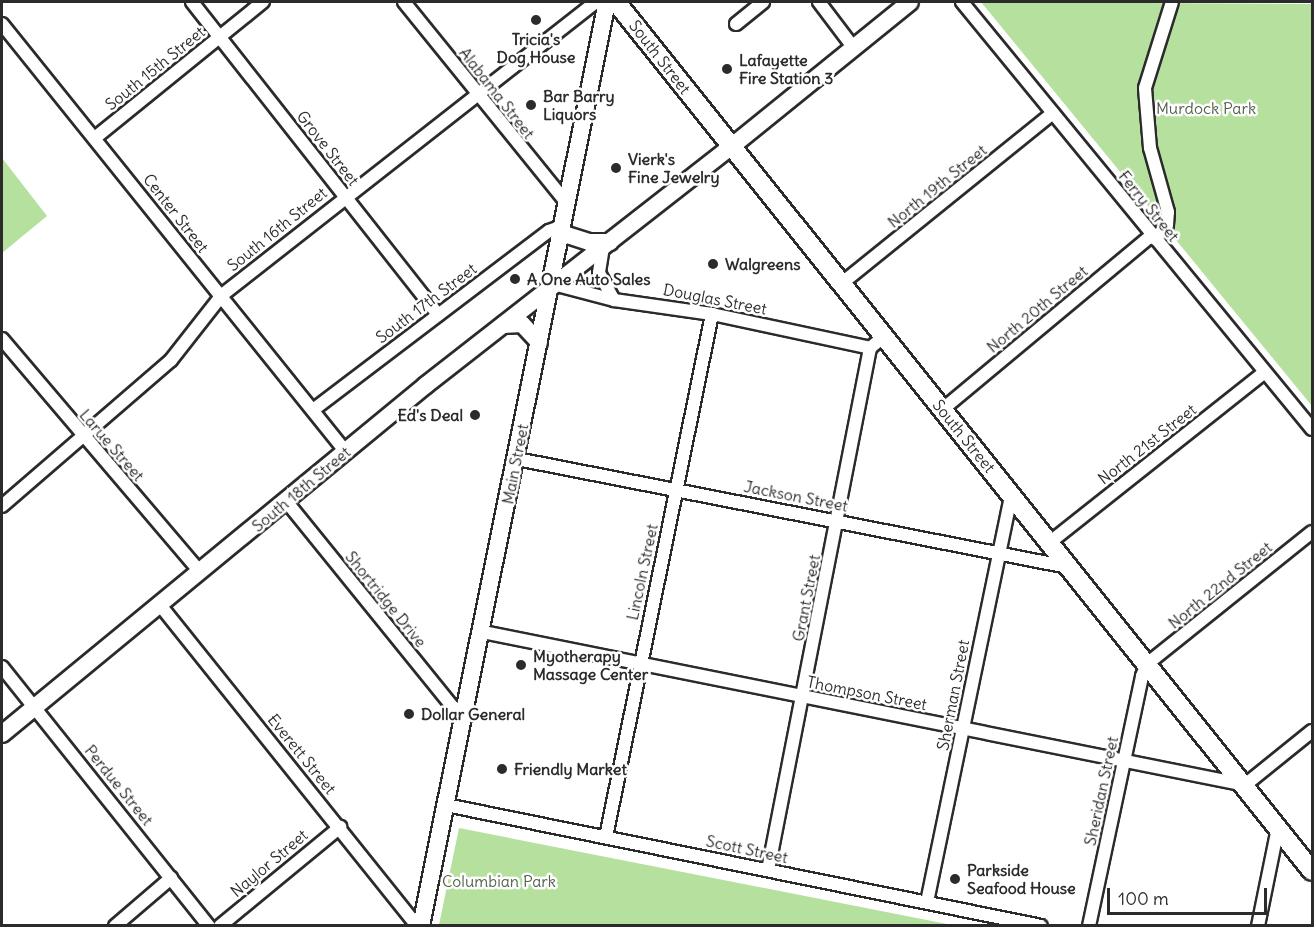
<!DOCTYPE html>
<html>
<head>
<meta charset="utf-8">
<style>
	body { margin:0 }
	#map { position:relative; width:1314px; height:927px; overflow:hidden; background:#fff; font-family:Delius,sans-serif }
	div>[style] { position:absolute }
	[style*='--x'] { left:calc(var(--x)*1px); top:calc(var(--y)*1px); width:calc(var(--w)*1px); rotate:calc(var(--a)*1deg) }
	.green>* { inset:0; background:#b5e09d }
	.roads { filter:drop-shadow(2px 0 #2b2b2b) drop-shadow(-2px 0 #2b2b2b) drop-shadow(0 2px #2b2b2b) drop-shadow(0 -2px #2b2b2b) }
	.street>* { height:12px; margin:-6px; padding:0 6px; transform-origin:6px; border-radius:6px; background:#fff }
	.secondary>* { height:16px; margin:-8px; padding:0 8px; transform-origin:8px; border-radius:8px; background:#fff }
	.primary>* { height:18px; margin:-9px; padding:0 9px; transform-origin:9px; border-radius:9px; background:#fff }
	.dots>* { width:16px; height:16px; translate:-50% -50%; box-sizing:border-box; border:3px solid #fff; border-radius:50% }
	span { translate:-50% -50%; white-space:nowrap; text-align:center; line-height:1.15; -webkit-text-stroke:5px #fff; paint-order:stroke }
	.poi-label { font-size:16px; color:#2b2b2b; font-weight:700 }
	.left { translate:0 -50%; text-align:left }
	.right { translate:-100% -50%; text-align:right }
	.street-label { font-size:16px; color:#2b2b2b }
	.park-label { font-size:16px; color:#54614d }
	.frame { position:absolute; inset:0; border:3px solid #2b2b2b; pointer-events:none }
	.scale { position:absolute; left:1107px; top:888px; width:160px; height:27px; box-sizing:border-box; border:3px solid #2b2b2b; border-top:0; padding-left:8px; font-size:18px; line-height:21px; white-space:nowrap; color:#2b2b2b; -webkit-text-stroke:4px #fff; paint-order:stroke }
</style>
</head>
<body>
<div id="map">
	<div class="green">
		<i style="clip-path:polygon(981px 2px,1312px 4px,1312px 406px)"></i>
		<i style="clip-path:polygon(2px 158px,47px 216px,2px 253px)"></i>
		<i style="clip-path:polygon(459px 828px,952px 925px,439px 925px)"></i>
	</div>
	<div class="roads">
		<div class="street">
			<i style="--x:192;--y:2;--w:398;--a:51.8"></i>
			<i style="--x:404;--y:2;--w:257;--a:51"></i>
			<i style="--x:819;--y:2;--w:56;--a:52.9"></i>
			<i style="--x:962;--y:2;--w:552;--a:50.66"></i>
			<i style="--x:2;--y:24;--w:549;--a:51.21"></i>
			<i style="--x:736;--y:24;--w:35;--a:-39"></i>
			<i style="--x:96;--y:137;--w:215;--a:-39"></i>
			<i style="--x:1155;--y:239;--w:18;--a:-49"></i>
			<i style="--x:1167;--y:225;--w:13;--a:-86"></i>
			<i style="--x:1168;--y:212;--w:66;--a:-105.7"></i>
			<i style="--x:1150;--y:148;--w:60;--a:-94.8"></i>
			<i style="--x:1145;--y:88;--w:90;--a:-72.6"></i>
			<i style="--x:603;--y:247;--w:26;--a:99"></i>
			<i style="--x:599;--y:273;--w:31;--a:61"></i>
			<i style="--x:553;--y:284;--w:63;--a:14.7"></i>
			<i style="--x:614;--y:300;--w:99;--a:8.1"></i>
			<i style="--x:712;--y:314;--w:162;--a:12.1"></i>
			<i style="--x:841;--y:284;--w:272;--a:-38.9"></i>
			<i style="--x:2;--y:339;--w:306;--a:49.6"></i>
			<i style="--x:943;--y:409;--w:272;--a:-39.8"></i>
			<i style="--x:313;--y:410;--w:296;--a:-37.2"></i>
			<i style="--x:549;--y:231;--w:15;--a:-20"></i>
			<i style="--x:517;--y:459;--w:561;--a:11.09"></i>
			<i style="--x:286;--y:501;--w:265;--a:51"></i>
			<i style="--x:453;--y:707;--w:13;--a:27"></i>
			<i style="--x:2;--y:506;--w:223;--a:-40.8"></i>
			<i style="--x:171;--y:360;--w:83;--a:-51.9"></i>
			<i style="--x:222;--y:295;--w:475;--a:-38.1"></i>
			<i style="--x:1049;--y:543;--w:275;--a:-38.4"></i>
			<i style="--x:160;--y:605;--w:411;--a:51.3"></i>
			<i style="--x:483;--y:632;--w:777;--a:11.35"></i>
			<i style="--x:1245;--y:785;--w:86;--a:-38.9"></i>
			<i style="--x:2;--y:667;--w:332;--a:51.4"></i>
			<i style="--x:446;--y:805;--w:607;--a:11.49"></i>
			<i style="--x:606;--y:837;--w:534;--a:-78.54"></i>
			<i style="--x:768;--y:870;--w:532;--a:-78.94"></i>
			<i style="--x:870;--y:348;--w:17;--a:-40"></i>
			<i style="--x:927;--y:902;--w:416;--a:-78.3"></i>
			<i style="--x:115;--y:926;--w:74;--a:-40.6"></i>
			<i style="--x:220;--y:926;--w:156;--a:-39.5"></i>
			<i style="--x:1089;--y:926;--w:256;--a:-78"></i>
			<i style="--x:1142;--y:676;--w:13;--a:-67"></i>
			<i style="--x:1147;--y:664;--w:211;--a:-38.7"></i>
			<i style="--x:1258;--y:926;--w:100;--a:-78.5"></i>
		</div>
		<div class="secondary">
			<i style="--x:561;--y:233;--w:29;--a:18"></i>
			<i style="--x:589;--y:242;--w:21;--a:0"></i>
			<i style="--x:503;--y:325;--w:19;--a:-3"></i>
			<i style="--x:522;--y:324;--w:25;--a:47"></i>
			<i style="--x:2;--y:734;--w:549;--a:-39.46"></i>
			<i style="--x:426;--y:385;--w:387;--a:-38"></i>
			<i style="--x:731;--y:147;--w:230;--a:-39"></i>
			<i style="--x:421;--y:926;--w:943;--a:-78.62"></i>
		</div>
		<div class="primary">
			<i style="--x:616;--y:2;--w:1113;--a:51.31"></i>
		</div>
	</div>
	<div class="dots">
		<i style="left:536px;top:20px;background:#2b2b2b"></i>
		<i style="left:727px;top:69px;background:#2b2b2b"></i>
		<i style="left:531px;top:105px;background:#2b2b2b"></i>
		<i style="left:616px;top:168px;background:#2b2b2b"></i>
		<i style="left:713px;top:264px;background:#2b2b2b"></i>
		<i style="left:515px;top:279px;background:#2b2b2b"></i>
		<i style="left:475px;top:415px;background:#2b2b2b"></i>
		<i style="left:521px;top:665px;background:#2b2b2b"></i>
		<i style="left:409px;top:714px;background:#2b2b2b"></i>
		<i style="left:502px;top:769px;background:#2b2b2b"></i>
		<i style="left:955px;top:879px;background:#2b2b2b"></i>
	</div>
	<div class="poi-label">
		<span style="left:536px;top:48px">Tricia's<br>Dog House</span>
		<span class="left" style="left:739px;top:69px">Lafayette<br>Fire Station 3</span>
		<span class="left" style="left:543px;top:105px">Bar Barry<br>Liquors</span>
		<span class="left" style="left:628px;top:168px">Vierk's<br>Fine Jewelry</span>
		<span class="left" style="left:725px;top:264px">Walgreens</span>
		<span class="left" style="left:527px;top:279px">A One Auto Sales</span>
		<span class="right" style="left:463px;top:415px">Ed's Deal</span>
		<span class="left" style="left:533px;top:665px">Myotherapy<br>Massage Center</span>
		<span class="left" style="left:421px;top:714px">Dollar General</span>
		<span class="left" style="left:514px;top:769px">Friendly Market</span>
		<span class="left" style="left:967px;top:879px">Parkside<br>Seafood House</span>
	</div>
	<div class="street-label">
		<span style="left:660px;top:57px;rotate:52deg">South Street</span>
		<span style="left:155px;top:68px;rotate:-39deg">South 15th Street</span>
		<span style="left:497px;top:93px;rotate:52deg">Alabama Street</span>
		<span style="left:328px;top:148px;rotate:52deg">Grove Street</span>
		<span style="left:937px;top:186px;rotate:-39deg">North 19th Street</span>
		<span style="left:1149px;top:206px;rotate:51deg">Ferry Street</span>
		<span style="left:176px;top:213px;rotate:52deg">Center Street</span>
		<span style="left:277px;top:229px;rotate:-39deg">South 16th Street</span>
		<span style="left:715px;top:299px;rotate:11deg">Douglas Street</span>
		<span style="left:426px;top:303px;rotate:-37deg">South 17th Street</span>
		<span style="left:1037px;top:309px;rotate:-40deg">North 20th Street</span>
		<span style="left:964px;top:436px;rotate:51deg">South Street</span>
		<span style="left:1147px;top:444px;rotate:-38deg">North 21st Street</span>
		<span style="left:112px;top:445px;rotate:49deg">Larue Street</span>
		<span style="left:515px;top:464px;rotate:-79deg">Main Street</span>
		<span style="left:301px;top:489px;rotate:-40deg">South 18th Street</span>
		<span style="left:796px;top:496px;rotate:11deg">Jackson Street</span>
		<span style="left:642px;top:572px;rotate:-78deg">Lincoln Street</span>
		<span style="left:1220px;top:585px;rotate:-39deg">North 22nd Street</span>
		<span style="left:806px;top:598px;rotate:-79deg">Grant Street</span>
		<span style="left:386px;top:599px;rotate:51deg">Shortridge Drive</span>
		<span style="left:867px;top:693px;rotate:11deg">Thompson Street</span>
		<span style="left:953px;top:695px;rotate:-79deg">Sherman Street</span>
		<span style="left:302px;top:754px;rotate:51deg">Everett Street</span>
		<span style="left:119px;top:785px;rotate:51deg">Perdue Street</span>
		<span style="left:1101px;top:791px;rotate:-78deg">Sheridan Street</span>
		<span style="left:747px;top:849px;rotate:12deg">Scott Street</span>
		<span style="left:269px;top:863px;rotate:-40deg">Naylor Street</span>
	</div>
	<div class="park-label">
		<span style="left:1206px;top:108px">Murdock Park</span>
		<span style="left:499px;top:881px">Columbian Park</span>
	</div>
	<div class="frame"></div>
	<div class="scale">100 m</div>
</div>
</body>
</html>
